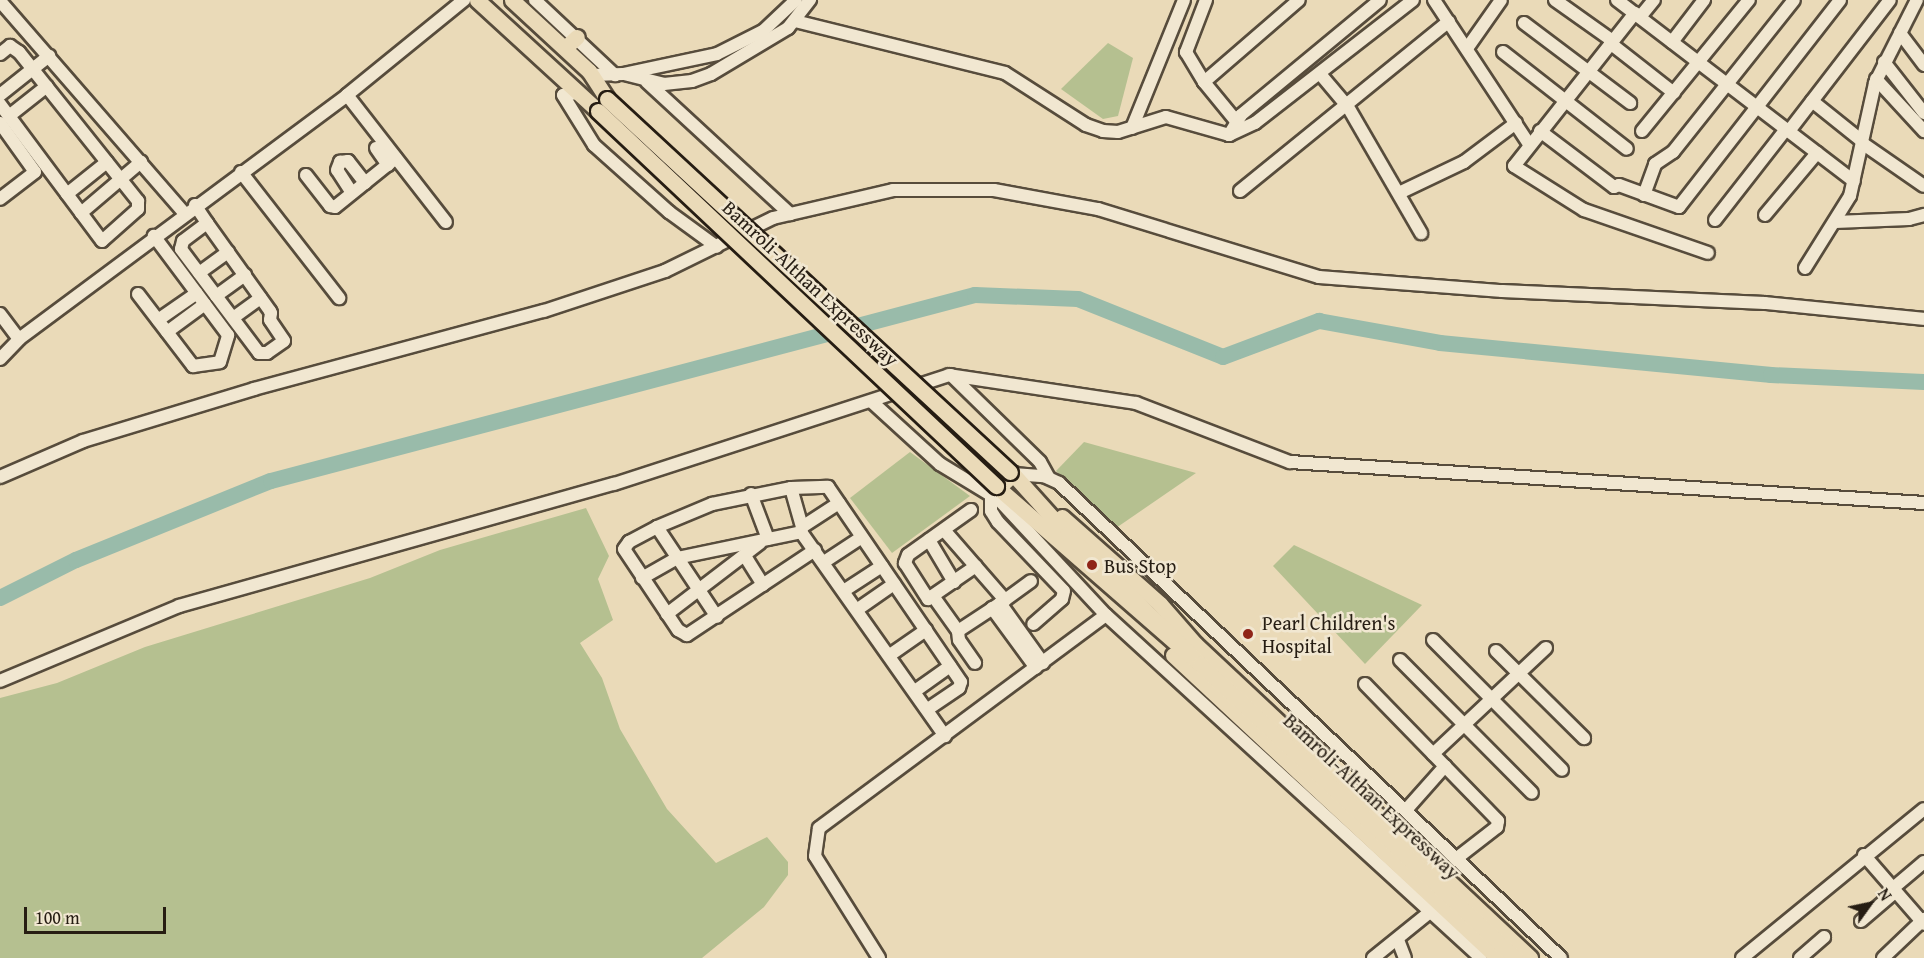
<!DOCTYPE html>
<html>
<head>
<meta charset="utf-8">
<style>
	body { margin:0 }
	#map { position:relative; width:1924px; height:958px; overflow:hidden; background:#eadab8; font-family:"Gentium Book Plus",serif }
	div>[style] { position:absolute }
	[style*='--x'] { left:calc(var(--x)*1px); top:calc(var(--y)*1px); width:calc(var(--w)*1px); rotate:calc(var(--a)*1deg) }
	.green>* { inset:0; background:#b5c090 }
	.river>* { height:16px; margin:-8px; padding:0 8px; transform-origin:8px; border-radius:8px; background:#9ba }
	.roads { filter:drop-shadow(2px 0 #574c3c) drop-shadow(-2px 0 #574c3c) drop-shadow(0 2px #574c3c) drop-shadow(0 -2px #574c3c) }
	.minor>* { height:12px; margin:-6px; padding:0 6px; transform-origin:6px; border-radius:6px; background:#f1e7d1 }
	.major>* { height:15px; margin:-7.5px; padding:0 7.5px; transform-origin:7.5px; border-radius:7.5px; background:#eadab8 }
	.bridges { filter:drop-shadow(2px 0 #261d13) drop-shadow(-2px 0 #261d13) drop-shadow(0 2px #261d13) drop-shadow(0 -2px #261d13) }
	.major-bridge>* { height:15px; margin:-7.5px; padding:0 7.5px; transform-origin:7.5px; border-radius:7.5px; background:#eadab8 }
	.dots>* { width:16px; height:16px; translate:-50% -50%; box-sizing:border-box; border:3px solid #f1e7d1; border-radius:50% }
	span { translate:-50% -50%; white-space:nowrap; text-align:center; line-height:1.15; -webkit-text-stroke:5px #f1e7d1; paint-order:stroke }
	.street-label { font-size:20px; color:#261d13 }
	.poi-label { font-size:20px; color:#261d13 }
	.left { translate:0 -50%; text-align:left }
	.north { position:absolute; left:1840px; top:874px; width:60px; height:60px; -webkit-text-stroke:4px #f1e7d1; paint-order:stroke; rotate:57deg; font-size:16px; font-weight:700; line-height:24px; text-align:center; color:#261d13 }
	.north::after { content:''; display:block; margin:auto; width:21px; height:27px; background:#261d13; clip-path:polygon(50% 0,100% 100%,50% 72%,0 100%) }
	.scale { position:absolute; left:24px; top:907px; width:142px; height:27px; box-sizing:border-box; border:3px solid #261d13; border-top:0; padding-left:8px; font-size:18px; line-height:21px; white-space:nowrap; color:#261d13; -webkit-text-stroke:4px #f1e7d1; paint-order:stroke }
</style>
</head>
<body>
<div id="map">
	<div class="green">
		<i style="clip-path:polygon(1108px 43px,1133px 58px,1118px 116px,1103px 119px,1061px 89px)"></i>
		<i style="clip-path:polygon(1084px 442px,1196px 473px,1116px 528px,1056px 471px)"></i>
		<i style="clip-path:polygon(910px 452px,970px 496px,892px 553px,850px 498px)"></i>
		<i style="clip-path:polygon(586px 508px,609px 556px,598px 579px,613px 620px,580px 643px,602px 678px,620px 729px,667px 809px,716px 863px,767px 837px,788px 862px,788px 875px,764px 907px,702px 958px,0 958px,0 698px,57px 683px,145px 647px,370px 578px,440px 550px)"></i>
		<i style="clip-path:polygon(1294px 545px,1422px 605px,1365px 664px,1273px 566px)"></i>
	</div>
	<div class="river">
		<i style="--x:0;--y:598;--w:85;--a:-26.6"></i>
		<i style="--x:76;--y:560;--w:210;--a:-22.1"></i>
		<i style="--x:271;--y:481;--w:728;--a:-14.8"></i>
		<i style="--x:975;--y:295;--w:103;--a:2.2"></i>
		<i style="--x:1078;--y:299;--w:156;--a:21.8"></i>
		<i style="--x:1223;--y:357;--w:103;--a:-20.6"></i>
		<i style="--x:1319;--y:321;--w:123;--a:10.3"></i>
		<i style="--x:1440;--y:343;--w:333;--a:5.5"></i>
		<i style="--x:1771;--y:375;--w:153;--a:2.6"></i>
	</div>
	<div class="roads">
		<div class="minor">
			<i style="--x:535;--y:0;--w:110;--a:43.2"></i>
			<i style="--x:1206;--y:0;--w:56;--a:111"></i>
			<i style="--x:1186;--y:52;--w:35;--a:59"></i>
			<i style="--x:1204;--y:82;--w:50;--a:50.6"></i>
			<i style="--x:1434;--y:0;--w:173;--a:56.6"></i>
			<i style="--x:1555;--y:0;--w:71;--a:35.3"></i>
			<i style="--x:1617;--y:0;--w:298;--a:37.4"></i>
			<i style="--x:0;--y:1;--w:281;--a:49"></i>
			<i style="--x:1635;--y:13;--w:195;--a:128.3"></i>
			<i style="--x:1514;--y:166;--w:83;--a:32.2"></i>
			<i style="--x:1584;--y:210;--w:131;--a:19.1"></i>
			<i style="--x:1640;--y:17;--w:22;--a:-51"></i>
			<i style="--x:795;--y:21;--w:216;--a:13.9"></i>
			<i style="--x:1005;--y:73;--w:96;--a:32.7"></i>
			<i style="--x:1086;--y:125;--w:18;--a:19"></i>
			<i style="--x:1103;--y:131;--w:15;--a:4"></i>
			<i style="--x:1118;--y:132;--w:50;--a:-17.4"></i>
			<i style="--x:1166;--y:117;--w:66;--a:15.9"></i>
			<i style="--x:1229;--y:135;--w:29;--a:-25"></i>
			<i style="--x:1255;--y:123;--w:200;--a:-37.9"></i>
			<i style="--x:1524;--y:23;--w:133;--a:37"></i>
			<i style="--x:1900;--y:33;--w:40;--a:53"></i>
			<i style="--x:1672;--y:42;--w:53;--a:-52.7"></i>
			<i style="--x:1610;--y:43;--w:81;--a:38"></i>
			<i style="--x:1468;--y:47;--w:57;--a:-54.9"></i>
			<i style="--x:1503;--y:52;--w:157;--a:38"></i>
			<i style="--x:0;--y:54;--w:13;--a:-39"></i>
			<i style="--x:10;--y:46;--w:11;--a:34"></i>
			<i style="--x:19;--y:52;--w:191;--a:51.4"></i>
			<i style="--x:138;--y:201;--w:8;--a:90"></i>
			<i style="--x:138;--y:209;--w:48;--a:138.4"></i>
			<i style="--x:102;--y:241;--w:171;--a:-126.7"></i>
			<i style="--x:1884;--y:62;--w:65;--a:51.9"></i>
			<i style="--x:624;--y:74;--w:41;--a:14"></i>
			<i style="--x:664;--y:84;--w:28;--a:-6"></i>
			<i style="--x:692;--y:81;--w:20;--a:-20"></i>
			<i style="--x:711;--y:74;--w:90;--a:-30.9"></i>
			<i style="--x:788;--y:28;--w:36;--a:-52"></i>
			<i style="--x:592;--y:75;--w:31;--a:-2"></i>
			<i style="--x:623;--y:74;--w:96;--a:-12"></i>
			<i style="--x:717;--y:54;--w:51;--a:-26.6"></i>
			<i style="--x:763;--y:31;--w:45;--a:-43.2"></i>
			<i style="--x:1321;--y:75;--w:42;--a:49.8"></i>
			<i style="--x:1348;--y:107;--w:146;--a:59.9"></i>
			<i style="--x:1876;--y:79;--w:71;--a:47.3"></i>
			<i style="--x:647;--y:82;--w:195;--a:42.7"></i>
			<i style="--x:1204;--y:82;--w:125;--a:-40.8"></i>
			<i style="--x:576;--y:93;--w:13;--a:171"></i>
			<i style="--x:563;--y:95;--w:59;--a:58.2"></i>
			<i style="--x:594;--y:145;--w:101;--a:41.8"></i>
			<i style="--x:669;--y:212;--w:59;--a:36.1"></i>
			<i style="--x:0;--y:95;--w:63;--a:-38.5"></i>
			<i style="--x:347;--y:95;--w:161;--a:52.1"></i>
			<i style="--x:1812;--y:101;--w:64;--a:38.7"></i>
			<i style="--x:9;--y:116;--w:48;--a:-38.3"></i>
			<i style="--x:0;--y:123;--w:60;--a:54.5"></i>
			<i style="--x:35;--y:172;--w:44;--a:142.4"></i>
			<i style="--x:1132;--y:128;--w:138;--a:-67.9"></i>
			<i style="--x:1540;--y:131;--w:93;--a:37.1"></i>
			<i style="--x:1614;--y:187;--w:5;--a:-22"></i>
			<i style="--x:1619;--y:185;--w:64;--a:20.1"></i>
			<i style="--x:1679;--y:207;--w:262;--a:-52.1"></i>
			<i style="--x:1642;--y:131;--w:169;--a:-50.8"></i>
			<i style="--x:1789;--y:131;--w:165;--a:-52.4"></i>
			<i style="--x:1229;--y:135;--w:23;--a:-59"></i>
			<i style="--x:1241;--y:115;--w:180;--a:-39.6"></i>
			<i style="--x:1862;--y:143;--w:75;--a:34.7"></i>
			<i style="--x:376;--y:148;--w:21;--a:55"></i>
			<i style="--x:241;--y:172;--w:160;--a:52.1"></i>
			<i style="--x:306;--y:175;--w:39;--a:52"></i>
			<i style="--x:330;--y:206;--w:5;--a:11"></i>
			<i style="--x:335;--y:207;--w:78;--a:-38.8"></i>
			<i style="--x:1240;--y:191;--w:269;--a:-39.1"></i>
			<i style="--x:352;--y:193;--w:27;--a:-123"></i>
			<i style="--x:337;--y:170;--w:9;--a:-69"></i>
			<i style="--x:340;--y:162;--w:8;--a:-7"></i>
			<i style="--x:348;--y:161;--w:28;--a:52"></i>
			<i style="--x:1399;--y:193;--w:72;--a:-25.5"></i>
			<i style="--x:1464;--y:162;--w:65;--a:-36.9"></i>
			<i style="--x:67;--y:194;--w:51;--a:-38.7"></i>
			<i style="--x:1644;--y:195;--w:33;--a:-70"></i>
			<i style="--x:1655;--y:164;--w:22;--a:-34"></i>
			<i style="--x:1673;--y:152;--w:194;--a:-51.5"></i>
			<i style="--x:195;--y:205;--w:22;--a:56"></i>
			<i style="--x:207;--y:223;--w:108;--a:54.4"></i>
			<i style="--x:270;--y:311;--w:2;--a:63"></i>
			<i style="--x:271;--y:313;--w:7;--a:98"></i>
			<i style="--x:270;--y:320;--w:25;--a:56"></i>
			<i style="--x:284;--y:341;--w:21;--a:145"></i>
			<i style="--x:267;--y:353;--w:8;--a:180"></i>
			<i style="--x:259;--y:353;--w:130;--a:-126.9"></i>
			<i style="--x:181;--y:249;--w:8;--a:-76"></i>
			<i style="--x:183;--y:241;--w:30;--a:-37"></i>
			<i style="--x:81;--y:213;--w:79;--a:-40.4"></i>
			<i style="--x:1765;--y:215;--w:81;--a:-50"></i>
			<i style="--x:1715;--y:220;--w:115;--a:-52"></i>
			<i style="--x:1835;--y:222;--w:74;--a:-2.3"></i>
			<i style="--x:1909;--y:219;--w:16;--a:-15"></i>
			<i style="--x:1805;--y:268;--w:85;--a:-58"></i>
			<i style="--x:1850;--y:196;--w:116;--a:-77.5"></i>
			<i style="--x:1875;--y:83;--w:93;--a:-63.2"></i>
			<i style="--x:199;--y:273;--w:36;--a:-36"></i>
			<i style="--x:138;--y:294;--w:91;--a:52.6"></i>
			<i style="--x:193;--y:366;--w:27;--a:-8"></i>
			<i style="--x:220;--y:362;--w:28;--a:-73"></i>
			<i style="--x:228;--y:335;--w:124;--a:-126.8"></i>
			<i style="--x:216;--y:296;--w:36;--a:-36"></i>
			<i style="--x:0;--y:314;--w:31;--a:53"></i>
			<i style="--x:19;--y:339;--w:409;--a:-36.6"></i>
			<i style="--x:347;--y:95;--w:151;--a:-39.1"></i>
			<i style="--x:233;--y:318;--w:34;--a:-36"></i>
			<i style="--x:158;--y:320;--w:47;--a:-34.7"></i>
			<i style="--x:167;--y:332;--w:47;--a:-36.4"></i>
			<i style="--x:0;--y:359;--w:28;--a:-46"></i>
			<i style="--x:951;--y:375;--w:124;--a:44.3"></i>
			<i style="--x:1040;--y:462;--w:18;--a:61"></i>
			<i style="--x:872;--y:402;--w:92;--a:42.4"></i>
			<i style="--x:940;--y:464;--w:66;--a:31.3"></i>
			<i style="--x:1013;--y:474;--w:31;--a:4"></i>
			<i style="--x:1044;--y:476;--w:17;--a:25"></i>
			<i style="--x:1059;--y:483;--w:691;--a:43.42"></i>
			<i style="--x:0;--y:477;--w:90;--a:-23.4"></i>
			<i style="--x:83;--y:441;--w:179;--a:-16.9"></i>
			<i style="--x:254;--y:389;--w:300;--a:-15.1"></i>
			<i style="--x:544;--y:311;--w:127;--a:-18.3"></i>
			<i style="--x:665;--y:271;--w:120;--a:-26.1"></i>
			<i style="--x:773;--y:218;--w:123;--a:-13.1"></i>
			<i style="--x:893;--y:190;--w:101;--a:0"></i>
			<i style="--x:994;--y:190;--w:106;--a:10.4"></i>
			<i style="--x:1098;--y:209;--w:231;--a:17.1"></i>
			<i style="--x:1319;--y:277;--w:184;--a:4.4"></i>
			<i style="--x:1502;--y:291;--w:263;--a:2.6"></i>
			<i style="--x:1765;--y:303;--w:160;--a:5.7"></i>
			<i style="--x:791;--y:488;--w:41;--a:74.2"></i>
			<i style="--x:998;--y:488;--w:12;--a:85"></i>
			<i style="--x:999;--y:500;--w:157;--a:47.1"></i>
			<i style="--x:1106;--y:615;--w:508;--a:42.45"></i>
			<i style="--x:751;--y:494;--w:48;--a:69.3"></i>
			<i style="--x:991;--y:494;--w:17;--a:90"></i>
			<i style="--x:991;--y:511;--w:13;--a:58"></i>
			<i style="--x:998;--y:522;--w:95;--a:46.3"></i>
			<i style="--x:1064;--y:591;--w:8;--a:104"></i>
			<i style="--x:1062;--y:599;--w:38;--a:139"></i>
			<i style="--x:971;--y:510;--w:77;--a:144.5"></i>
			<i style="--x:908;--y:555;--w:9;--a:111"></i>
			<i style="--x:905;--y:563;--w:43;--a:57.4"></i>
			<i style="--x:928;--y:599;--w:58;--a:-34.5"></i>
			<i style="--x:657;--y:527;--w:108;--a:56.3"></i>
			<i style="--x:944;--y:530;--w:93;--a:48.9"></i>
			<i style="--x:1005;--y:600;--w:32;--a:-36"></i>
			<i style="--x:801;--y:532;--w:5;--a:-79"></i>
			<i style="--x:802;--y:527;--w:44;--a:-33"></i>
			<i style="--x:929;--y:540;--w:49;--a:59.2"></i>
			<i style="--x:815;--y:550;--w:154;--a:146.4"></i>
			<i style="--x:687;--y:635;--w:10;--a:-151"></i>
			<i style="--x:678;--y:630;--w:97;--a:-123.7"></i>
			<i style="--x:624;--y:549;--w:9;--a:-54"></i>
			<i style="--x:629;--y:542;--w:32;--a:-28"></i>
			<i style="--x:657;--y:527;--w:60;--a:-22.7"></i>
			<i style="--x:712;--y:504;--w:81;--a:-11.4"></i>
			<i style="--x:791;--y:488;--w:37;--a:-2"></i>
			<i style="--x:828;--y:487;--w:236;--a:55.7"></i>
			<i style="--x:961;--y:682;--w:6;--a:108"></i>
			<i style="--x:959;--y:688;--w:37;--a:146"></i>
			<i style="--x:745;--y:556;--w:34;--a:58"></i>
			<i style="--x:824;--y:562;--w:45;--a:-33.3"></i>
			<i style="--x:642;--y:578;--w:40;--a:-29.7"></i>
			<i style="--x:677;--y:558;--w:127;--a:-11.8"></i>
			<i style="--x:801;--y:532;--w:250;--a:54.8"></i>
			<i style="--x:845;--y:590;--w:44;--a:-33"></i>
			<i style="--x:933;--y:596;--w:43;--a:54.5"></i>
			<i style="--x:958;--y:631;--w:56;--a:-33.4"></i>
			<i style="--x:1000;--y:603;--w:74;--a:54.4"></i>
			<i style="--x:992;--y:608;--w:74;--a:53.7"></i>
			<i style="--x:858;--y:609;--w:44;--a:-34.8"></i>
			<i style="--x:667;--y:614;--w:117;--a:-37.4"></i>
			<i style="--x:958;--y:631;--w:9;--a:84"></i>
			<i style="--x:959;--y:640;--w:28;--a:55"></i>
			<i style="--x:1433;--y:640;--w:183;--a:45.2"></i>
			<i style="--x:1496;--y:651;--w:124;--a:44.7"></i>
			<i style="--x:890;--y:655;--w:44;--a:-34.8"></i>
			<i style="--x:1400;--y:660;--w:187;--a:45.2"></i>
			<i style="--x:0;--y:681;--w:194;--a:-22.7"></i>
			<i style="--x:179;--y:606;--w:452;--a:-15.7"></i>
			<i style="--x:614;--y:484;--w:352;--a:-18"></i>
			<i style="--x:949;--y:375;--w:189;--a:8.5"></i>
			<i style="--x:1136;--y:403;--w:165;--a:21"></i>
			<i style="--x:1290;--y:462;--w:635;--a:3.7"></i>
			<i style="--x:1365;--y:684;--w:191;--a:45.8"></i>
			<i style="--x:1498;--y:821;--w:6;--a:99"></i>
			<i style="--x:1497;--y:827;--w:51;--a:142.2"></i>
			<i style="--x:915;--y:691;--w:43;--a:-35.5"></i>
			<i style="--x:1433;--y:754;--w:155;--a:-43.2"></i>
			<i style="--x:1406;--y:810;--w:59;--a:-48.4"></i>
			<i style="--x:1864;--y:855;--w:91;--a:49"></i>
			<i style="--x:1892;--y:889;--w:42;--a:-40.2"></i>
			<i style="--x:1861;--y:921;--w:45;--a:-40.5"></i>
			<i style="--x:1398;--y:940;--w:19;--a:69"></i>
			<i style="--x:879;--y:958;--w:120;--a:-122.1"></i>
			<i style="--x:815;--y:856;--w:28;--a:-82"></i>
			<i style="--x:819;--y:828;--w:357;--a:-36.6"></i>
			<i style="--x:1373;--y:958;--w:75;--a:-39"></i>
			<i style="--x:1742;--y:958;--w:235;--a:-39.3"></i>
			<i style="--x:1800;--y:958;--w:32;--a:-41"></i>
			<i style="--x:1883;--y:958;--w:57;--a:-43.6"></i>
		</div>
		<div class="major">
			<i style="--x:477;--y:0;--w:164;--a:42.5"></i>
			<i style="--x:512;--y:0;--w:105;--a:42.7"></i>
			<i style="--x:589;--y:71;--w:33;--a:57"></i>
			<i style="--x:565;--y:48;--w:16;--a:-43"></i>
			<i style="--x:1062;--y:517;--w:131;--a:41.6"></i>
			<i style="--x:1160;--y:604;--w:53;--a:48.8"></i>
			<i style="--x:1195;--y:644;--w:459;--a:43.1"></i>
			<i style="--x:1173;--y:655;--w:444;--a:43"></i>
			<i style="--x:1200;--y:664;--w:268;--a:-138.9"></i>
			<i style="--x:998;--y:488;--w:21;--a:-43"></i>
			<i style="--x:1013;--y:474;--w:81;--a:48"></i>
			<i style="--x:1067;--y:534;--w:186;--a:44.3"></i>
			<i style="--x:1200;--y:664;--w:431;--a:43"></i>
		</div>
	</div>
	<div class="bridges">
		<div class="major-bridge">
			<i style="--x:607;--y:99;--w:549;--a:42.79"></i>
			<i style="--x:598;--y:111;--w:547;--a:43.3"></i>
		</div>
	</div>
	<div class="dots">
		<i style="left:1092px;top:565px;background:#8f2418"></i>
		<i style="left:1248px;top:634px;background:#8f2418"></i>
	</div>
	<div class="street-label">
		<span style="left:811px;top:283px;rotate:43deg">Bamroli-Althan Expressway</span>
		<span style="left:1372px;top:796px;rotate:43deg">Bamroli-Althan Expressway</span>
	</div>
	<div class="poi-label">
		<span class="left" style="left:1104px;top:565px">Bus Stop</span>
		<span class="left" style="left:1262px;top:634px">Pearl Children's<br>Hospital</span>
	</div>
	<div class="north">N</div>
	<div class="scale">100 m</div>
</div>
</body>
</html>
